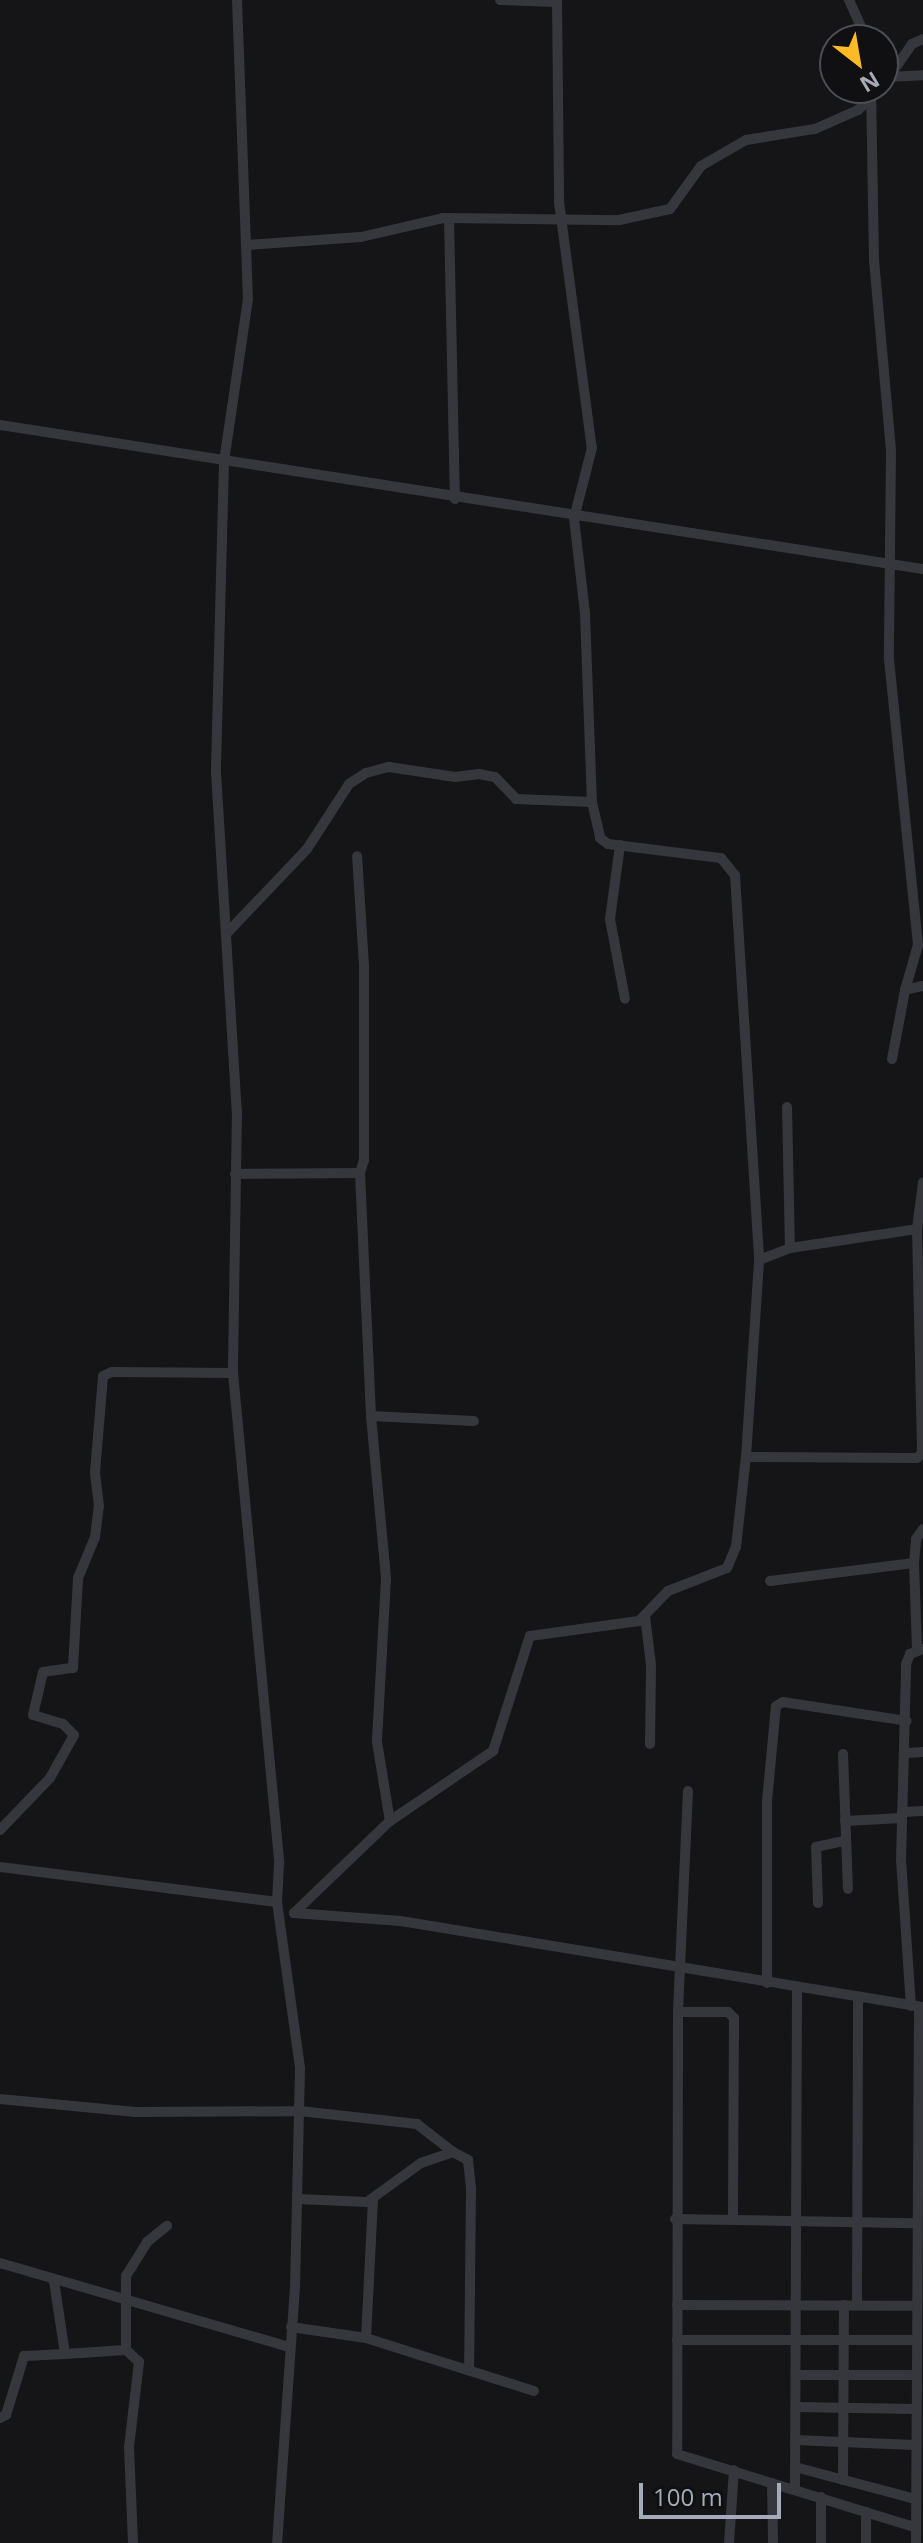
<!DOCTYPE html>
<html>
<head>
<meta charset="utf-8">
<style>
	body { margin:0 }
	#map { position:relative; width:923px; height:2543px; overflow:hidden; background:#151517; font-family:"Open Sans",sans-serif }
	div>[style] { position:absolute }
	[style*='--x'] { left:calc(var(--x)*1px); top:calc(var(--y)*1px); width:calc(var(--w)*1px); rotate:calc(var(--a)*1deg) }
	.minor>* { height:10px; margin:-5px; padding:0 5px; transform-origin:5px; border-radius:5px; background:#36373d }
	span { translate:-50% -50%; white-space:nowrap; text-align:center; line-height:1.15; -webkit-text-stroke:6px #101012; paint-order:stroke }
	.north { position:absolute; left:819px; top:24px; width:80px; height:80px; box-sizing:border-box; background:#101012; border:2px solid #4c4e55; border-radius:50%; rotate:149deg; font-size:22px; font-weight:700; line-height:32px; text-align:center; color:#a6abb9 }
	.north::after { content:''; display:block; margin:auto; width:28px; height:36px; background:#ffbb26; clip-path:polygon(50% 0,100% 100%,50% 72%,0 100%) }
	.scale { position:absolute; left:639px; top:2483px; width:142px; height:36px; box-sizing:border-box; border:4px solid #a6abb9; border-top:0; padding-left:10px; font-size:24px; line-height:28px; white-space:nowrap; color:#a6abb9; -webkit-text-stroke:6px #101012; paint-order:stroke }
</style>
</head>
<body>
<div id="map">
	<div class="minor">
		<i style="--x:237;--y:0;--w:299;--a:87.9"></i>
		<i style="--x:248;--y:299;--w:165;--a:98.4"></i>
		<i style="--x:224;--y:462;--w:310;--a:91.5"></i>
		<i style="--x:216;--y:772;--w:340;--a:86.5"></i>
		<i style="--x:237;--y:1111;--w:262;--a:90.9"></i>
		<i style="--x:233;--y:1373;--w:493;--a:84.6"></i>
		<i style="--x:279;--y:1864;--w:38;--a:93"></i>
		<i style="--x:277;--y:1902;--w:168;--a:82.1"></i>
		<i style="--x:300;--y:2068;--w:219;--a:91.3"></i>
		<i style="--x:295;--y:2287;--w:257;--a:94"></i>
		<i style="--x:500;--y:0;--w:57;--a:2"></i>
		<i style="--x:557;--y:0;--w:202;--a:89.4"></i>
		<i style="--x:559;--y:202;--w:248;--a:82.4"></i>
		<i style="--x:592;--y:448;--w:72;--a:104.4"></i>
		<i style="--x:574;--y:518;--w:96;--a:83.4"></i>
		<i style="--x:585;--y:613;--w:189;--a:87.9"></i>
		<i style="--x:592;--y:802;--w:37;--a:77"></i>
		<i style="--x:600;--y:838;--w:10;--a:37"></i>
		<i style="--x:608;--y:844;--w:114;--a:7.1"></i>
		<i style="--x:721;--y:858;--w:22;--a:51"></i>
		<i style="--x:735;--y:875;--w:386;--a:86.4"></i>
		<i style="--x:849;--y:0;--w:44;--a:65.8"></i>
		<i style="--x:888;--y:77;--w:35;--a:-3"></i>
		<i style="--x:883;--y:86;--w:51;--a:-55.4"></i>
		<i style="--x:912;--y:44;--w:12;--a:-24"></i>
		<i style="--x:871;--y:88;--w:172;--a:89"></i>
		<i style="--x:874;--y:260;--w:193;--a:84.9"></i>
		<i style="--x:891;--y:452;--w:207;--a:90.6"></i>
		<i style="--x:889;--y:659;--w:287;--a:84.2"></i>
		<i style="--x:918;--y:945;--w:47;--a:106.1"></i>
		<i style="--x:905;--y:990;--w:18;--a:-13"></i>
		<i style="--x:449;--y:218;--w:281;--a:88.8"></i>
		<i style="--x:247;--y:245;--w:114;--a:-4"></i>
		<i style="--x:361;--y:237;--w:84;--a:-13"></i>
		<i style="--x:443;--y:218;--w:176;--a:0.7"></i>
		<i style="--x:619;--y:220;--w:52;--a:-12.2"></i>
		<i style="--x:670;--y:209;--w:53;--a:-54.2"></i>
		<i style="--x:701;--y:166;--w:52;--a:-30"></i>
		<i style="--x:746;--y:140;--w:70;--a:-9.1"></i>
		<i style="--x:815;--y:129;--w:47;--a:-23.8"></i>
		<i style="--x:858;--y:110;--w:33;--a:-43"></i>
		<i style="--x:0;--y:425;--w:934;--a:8.87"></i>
		<i style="--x:620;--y:845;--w:75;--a:97.7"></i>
		<i style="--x:610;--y:919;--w:81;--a:79.4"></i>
		<i style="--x:227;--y:933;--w:116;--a:-46.4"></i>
		<i style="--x:307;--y:849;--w:77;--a:-57.1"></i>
		<i style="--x:349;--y:784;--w:20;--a:-33"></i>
		<i style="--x:366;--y:773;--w:24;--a:-15"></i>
		<i style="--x:389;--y:767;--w:67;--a:8.6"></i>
		<i style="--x:455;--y:777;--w:24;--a:-7"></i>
		<i style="--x:479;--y:774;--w:16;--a:11"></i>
		<i style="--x:495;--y:777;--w:30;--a:46"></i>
		<i style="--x:516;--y:799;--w:76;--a:2.3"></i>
		<i style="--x:892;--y:1059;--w:70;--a:-79.3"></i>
		<i style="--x:787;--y:1107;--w:141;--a:88.8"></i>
		<i style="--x:360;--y:1173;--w:243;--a:87.4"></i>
		<i style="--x:371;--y:1416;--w:164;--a:84.7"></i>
		<i style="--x:386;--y:1579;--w:163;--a:93.2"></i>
		<i style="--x:377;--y:1742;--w:80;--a:80.7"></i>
		<i style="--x:235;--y:1174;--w:125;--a:-0.5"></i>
		<i style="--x:360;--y:1173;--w:14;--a:-73"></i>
		<i style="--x:364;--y:1160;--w:194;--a:-90"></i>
		<i style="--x:364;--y:966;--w:110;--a:-93.6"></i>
		<i style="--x:917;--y:1229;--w:223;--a:88.7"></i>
		<i style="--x:371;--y:1416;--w:103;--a:2.8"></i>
		<i style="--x:746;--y:1457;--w:171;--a:0.3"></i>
		<i style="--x:917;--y:1458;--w:8;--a:-45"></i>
		<i style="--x:770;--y:1581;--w:145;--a:-7.1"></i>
		<i style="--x:645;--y:1616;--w:49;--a:83"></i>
		<i style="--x:651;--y:1665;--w:79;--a:90.7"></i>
		<i style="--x:917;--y:1649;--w:86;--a:-92"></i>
		<i style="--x:914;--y:1563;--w:24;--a:-85"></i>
		<i style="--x:916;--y:1539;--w:12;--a:-55"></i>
		<i style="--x:907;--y:1753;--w:16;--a:-4"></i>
		<i style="--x:843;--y:1754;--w:135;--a:87.9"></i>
		<i style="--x:688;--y:1791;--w:221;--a:92.6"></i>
		<i style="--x:678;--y:2012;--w:442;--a:90.1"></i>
		<i style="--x:677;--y:2454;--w:249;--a:17.1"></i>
		<i style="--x:902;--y:1812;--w:21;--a:-3"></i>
		<i style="--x:845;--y:1821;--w:57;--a:-3"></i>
		<i style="--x:0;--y:1830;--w:72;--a:-46.1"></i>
		<i style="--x:50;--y:1778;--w:49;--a:-60.8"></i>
		<i style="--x:74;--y:1735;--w:16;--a:-135"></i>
		<i style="--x:63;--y:1724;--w:31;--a:-163"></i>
		<i style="--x:33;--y:1715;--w:44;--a:-76.9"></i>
		<i style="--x:43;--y:1672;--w:30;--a:-8"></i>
		<i style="--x:73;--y:1668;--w:90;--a:-86.8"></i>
		<i style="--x:78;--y:1578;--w:44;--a:-67.5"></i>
		<i style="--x:95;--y:1537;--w:31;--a:-83"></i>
		<i style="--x:99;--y:1506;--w:34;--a:-97"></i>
		<i style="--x:95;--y:1472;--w:96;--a:-85.2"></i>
		<i style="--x:103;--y:1376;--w:10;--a:-24"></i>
		<i style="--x:112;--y:1372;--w:121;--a:0.5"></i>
		<i style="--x:0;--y:1867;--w:279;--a:7.2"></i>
		<i style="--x:818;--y:1903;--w:56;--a:-92"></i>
		<i style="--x:816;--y:1847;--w:29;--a:-12"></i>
		<i style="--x:294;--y:1913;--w:133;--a:-43.8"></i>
		<i style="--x:390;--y:1821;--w:125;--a:-34.2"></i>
		<i style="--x:493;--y:1751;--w:121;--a:-72.2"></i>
		<i style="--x:530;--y:1636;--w:110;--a:-7.8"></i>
		<i style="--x:639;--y:1621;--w:42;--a:-46"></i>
		<i style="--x:668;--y:1591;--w:63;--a:-21.3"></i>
		<i style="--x:727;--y:1568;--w:23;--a:-67"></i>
		<i style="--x:736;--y:1547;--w:91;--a:-83.7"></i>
		<i style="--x:746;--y:1457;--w:197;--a:-86.2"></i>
		<i style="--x:759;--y:1260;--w:33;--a:-21"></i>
		<i style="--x:790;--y:1248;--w:128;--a:-8.5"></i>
		<i style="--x:917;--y:1229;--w:47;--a:-82.7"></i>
		<i style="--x:294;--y:1913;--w:107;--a:4.3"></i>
		<i style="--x:401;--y:1921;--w:529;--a:9.36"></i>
		<i style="--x:767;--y:1983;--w:182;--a:-90"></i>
		<i style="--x:767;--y:1801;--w:95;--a:-84.6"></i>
		<i style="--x:776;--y:1706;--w:8;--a:-30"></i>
		<i style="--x:783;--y:1702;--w:125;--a:8.7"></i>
		<i style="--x:911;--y:2006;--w:145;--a:-93.9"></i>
		<i style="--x:901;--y:1861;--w:197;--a:-88.5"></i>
		<i style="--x:906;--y:1664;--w:11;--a:-68"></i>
		<i style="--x:910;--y:1654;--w:14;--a:-21"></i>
		<i style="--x:678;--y:2012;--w:50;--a:0"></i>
		<i style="--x:728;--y:2012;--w:8;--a:45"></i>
		<i style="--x:734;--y:2018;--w:202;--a:90.3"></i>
		<i style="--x:0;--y:2099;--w:136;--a:5.5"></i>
		<i style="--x:135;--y:2112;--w:165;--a:-0.3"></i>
		<i style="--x:300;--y:2111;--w:118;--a:6.3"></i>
		<i style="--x:417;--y:2124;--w:46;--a:37.9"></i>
		<i style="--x:453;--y:2152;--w:34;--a:161"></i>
		<i style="--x:421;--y:2163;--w:67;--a:144.2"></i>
		<i style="--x:367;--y:2202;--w:69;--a:-177.5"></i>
		<i style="--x:453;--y:2152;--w:17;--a:28"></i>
		<i style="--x:468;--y:2160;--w:28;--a:84"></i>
		<i style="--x:471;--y:2188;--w:180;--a:90.6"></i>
		<i style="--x:675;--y:2219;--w:239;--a:1"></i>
		<i style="--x:0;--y:2263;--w:301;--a:16.2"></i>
		<i style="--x:54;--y:2281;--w:74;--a:81.4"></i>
		<i style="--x:65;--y:2354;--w:61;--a:-3.8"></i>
		<i style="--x:677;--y:2305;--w:237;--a:0.2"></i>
		<i style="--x:857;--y:2305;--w:308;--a:-89.8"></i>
		<i style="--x:291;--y:2327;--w:76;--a:8.3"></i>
		<i style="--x:366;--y:2338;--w:176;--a:17.5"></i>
		<i style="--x:366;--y:2338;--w:138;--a:-87.1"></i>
		<i style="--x:677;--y:2340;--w:237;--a:0"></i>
		<i style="--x:796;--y:2375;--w:119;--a:0"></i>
		<i style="--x:796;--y:2407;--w:119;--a:1"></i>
		<i style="--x:0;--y:2418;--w:7;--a:-27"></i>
		<i style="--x:6;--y:2415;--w:62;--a:-73"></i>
		<i style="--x:24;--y:2356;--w:41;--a:-2.8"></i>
		<i style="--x:795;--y:2440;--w:120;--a:2.4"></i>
		<i style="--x:795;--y:2467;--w:124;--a:14.9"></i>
		<i style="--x:843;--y:2480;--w:175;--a:-89.7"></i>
		<i style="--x:772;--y:2483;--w:60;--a:89"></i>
		<i style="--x:795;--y:2490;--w:503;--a:-89.77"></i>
		<i style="--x:133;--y:2543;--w:96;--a:-92.4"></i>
		<i style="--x:129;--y:2447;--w:86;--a:-83.3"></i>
		<i style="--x:139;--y:2362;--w:18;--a:-137"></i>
		<i style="--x:126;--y:2350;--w:74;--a:-90"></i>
		<i style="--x:126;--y:2276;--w:40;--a:-58"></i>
		<i style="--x:147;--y:2242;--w:26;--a:-39"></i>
		<i style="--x:729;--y:2543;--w:73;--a:-86.1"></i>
		<i style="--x:821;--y:2543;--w:46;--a:-90"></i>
		<i style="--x:866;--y:2543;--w:31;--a:-90"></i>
		<i style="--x:916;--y:2543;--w:536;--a:-89.68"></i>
	</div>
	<div class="north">N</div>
	<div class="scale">100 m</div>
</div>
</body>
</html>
